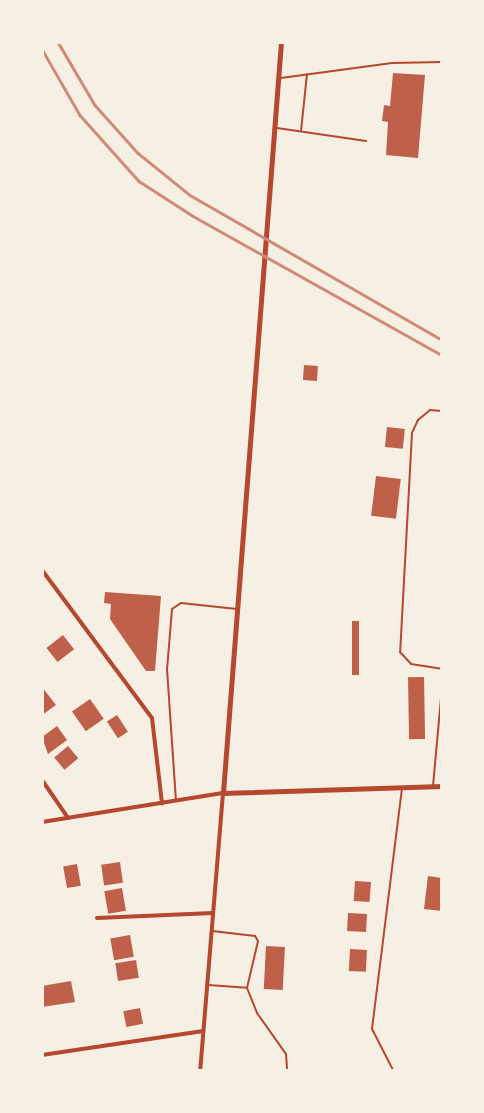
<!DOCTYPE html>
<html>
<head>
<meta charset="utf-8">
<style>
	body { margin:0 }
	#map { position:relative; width:484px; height:1113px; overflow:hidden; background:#f6efe4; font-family:Ubuntu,sans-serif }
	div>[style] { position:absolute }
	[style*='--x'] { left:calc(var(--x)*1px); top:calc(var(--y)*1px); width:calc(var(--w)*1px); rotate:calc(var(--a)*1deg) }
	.building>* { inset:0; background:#bf614a; transform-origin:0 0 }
	.service>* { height:2px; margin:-1px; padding:0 1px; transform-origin:1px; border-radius:1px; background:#b5482f }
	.minor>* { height:4px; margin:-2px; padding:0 2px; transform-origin:2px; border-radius:2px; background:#b5482f }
	.tertiary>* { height:5px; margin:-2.5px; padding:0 2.5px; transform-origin:2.5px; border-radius:2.5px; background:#b5482f }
	.rail>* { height:2.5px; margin:-1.25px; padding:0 1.25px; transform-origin:1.25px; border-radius:1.25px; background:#cf8b77 }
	span { translate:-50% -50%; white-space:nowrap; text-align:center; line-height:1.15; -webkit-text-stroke:5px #f6efe4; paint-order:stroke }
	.frame { position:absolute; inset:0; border:44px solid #f6efe4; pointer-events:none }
</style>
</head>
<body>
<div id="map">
	<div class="building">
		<i style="clip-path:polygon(393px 73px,425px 75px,418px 158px,386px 155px,388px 122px,382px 121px,384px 105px,390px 106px)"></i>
		<i style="left:304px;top:365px;width:14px;height:15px;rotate:4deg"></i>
		<i style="left:387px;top:427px;width:18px;height:20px;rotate:6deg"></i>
		<i style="left:376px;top:476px;width:25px;height:40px;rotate:7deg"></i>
		<i style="clip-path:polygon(105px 592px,161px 596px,155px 671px,146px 671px,110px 619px,111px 604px,104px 603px)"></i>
		<i style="left:352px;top:621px;width:7px;height:54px"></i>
		<i style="left:63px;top:635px;width:18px;height:21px;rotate:52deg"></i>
		<i style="left:424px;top:677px;width:62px;height:16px;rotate:89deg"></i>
		<i style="clip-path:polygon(42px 687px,56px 705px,42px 715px)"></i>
		<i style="left:90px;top:699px;width:24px;height:22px;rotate:55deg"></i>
		<i style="left:117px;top:715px;width:20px;height:12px;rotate:57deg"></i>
		<i style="clip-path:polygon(57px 726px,67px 740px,48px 754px,42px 737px)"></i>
		<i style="left:68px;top:746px;width:16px;height:18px;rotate:50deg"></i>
		<i style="left:120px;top:862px;width:21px;height:19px;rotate:82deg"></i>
		<i style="left:77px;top:864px;width:22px;height:14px;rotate:80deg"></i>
		<i style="clip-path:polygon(428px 876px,442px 878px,442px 911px,424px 909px)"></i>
		<i style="left:355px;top:881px;width:16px;height:20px;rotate:4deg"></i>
		<i style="left:122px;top:888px;width:23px;height:18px;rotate:80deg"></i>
		<i style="left:348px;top:913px;width:19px;height:18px;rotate:3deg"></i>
		<i style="left:130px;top:935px;width:22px;height:20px;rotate:80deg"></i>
		<i style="left:266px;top:946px;width:19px;height:43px;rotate:3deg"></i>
		<i style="left:350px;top:949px;width:17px;height:22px;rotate:3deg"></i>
		<i style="left:136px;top:960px;width:18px;height:21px;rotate:81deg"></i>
		<i style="clip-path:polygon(71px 981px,75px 1002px,42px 1007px,42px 986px)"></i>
		<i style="left:140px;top:1008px;width:16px;height:17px;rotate:79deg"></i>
	</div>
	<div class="service">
		<i style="--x:281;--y:78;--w:112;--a:-7.7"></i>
		<i style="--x:392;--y:63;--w:50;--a:-1.1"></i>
		<i style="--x:277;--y:128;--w:90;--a:8.3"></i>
		<i style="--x:301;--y:131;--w:57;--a:-84"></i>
		<i style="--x:442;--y:411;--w:12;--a:-175"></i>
		<i style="--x:430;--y:410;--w:16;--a:140"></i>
		<i style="--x:418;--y:420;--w:14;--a:115"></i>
		<i style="--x:412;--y:433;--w:219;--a:93.1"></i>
		<i style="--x:400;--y:652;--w:16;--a:47"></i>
		<i style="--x:411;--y:664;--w:31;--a:9"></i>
		<i style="--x:433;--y:786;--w:99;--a:-84.8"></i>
		<i style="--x:176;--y:801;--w:131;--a:-93.9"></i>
		<i style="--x:167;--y:670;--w:61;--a:-85.3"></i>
		<i style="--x:172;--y:609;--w:11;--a:-34"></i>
		<i style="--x:181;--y:603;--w:56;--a:6.1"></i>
		<i style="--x:208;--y:985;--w:39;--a:4"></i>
		<i style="--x:247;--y:988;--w:48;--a:-76.8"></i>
		<i style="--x:258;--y:941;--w:6;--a:-121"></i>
		<i style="--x:255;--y:936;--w:43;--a:-173.4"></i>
		<i style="--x:247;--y:988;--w:27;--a:68"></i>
		<i style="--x:257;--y:1013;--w:50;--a:54.7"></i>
		<i style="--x:286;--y:1054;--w:16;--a:86"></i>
		<i style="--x:393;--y:1070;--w:46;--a:-117.1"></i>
		<i style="--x:372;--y:1029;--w:242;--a:-82.9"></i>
	</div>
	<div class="minor">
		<i style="--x:42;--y:570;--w:184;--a:53.4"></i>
		<i style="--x:152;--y:718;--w:86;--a:83.3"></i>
		<i style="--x:42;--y:780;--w:46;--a:55.6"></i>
		<i style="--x:42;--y:822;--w:183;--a:-9.1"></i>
		<i style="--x:223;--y:793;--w:278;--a:94.7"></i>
		<i style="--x:97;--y:918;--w:116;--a:-2.5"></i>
		<i style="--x:42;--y:1055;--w:163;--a:-8.5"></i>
	</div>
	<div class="tertiary">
		<i style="--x:281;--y:42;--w:753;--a:94.42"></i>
		<i style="--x:223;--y:793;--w:219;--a:-1.8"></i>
	</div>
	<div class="rail">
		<i style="--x:58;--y:42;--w:73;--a:59.6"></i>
		<i style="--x:95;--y:105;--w:64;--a:48.1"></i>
		<i style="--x:138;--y:153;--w:67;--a:38.9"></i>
		<i style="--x:190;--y:195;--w:291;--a:29.9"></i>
		<i style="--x:42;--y:49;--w:76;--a:60.1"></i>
		<i style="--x:80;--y:115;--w:89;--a:48.2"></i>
		<i style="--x:139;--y:181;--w:64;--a:32.9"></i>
		<i style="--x:193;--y:216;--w:285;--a:29.2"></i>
	</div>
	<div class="frame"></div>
</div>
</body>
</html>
